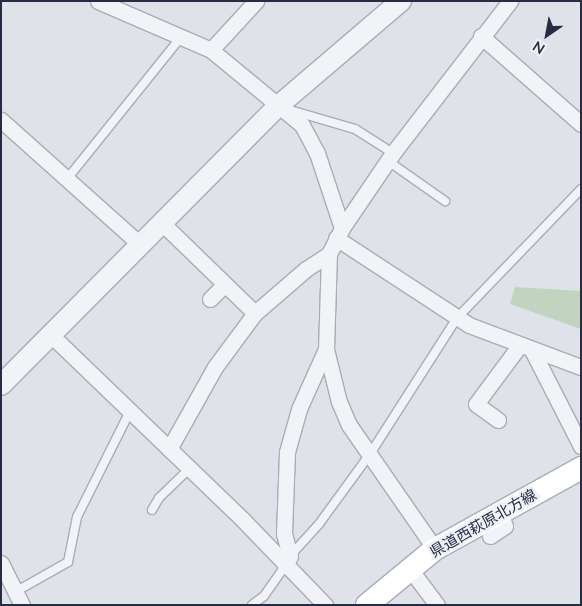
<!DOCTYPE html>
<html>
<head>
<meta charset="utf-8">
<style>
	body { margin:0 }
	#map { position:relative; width:582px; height:606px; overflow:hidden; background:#dfe2e9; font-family:Lato,"Noto Sans JP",sans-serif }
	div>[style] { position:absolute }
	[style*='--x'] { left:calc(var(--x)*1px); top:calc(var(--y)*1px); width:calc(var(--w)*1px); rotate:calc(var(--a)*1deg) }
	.green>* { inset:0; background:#c2d4bf }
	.roads { filter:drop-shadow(1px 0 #a8acb7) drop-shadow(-1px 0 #a8acb7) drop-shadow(0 1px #a8acb7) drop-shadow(0 -1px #a8acb7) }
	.service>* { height:8px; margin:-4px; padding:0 4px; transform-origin:4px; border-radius:4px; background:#f2f3f7 }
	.minor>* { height:15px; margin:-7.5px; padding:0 7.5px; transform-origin:7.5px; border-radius:7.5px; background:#f2f3f7 }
	.tertiary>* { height:20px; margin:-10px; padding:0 10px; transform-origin:10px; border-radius:10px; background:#f2f3f7 }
	.secondary>* { height:22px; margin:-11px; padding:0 11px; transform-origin:11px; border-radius:11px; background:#fff }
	span { translate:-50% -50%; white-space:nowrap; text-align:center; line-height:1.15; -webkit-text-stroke:5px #eef1f7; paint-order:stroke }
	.street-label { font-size:15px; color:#262d42 }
	.frame { position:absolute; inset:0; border:2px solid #262d42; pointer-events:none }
	.north { position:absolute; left:522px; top:10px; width:50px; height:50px; -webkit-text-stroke:4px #eef1f7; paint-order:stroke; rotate:213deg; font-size:14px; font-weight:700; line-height:20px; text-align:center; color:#262d42 }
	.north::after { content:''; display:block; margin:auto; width:18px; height:22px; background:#262d42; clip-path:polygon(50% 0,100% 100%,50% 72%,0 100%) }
</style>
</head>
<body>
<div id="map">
	<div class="green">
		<i style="clip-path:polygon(515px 287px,581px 291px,581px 329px,510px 304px)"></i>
	</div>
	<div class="roads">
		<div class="service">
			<i style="--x:290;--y:110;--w:68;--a:16.3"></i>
			<i style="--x:355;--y:129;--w:45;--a:32.3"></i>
			<i style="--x:388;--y:161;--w:70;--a:35.1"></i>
			<i style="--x:67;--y:179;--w:184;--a:-51.2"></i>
			<i style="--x:152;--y:510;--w:14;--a:-60"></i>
			<i style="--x:159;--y:498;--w:43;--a:-44.1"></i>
			<i style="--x:290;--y:556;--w:43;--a:-47.8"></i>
			<i style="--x:319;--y:524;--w:87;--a:-53.9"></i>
			<i style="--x:370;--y:454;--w:161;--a:-57.4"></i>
			<i style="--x:457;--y:318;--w:179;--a:-46.1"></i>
			<i style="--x:15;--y:592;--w:61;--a:-29.5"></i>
			<i style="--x:68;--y:562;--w:46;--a:-78.7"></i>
			<i style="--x:77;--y:517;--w:119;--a:-63.4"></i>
			<i style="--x:252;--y:605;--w:15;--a:-37"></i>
			<i style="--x:264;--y:596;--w:37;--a:-55"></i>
		</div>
		<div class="minor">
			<i style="--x:98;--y:1;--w:123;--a:23.4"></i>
			<i style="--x:211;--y:50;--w:118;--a:39.5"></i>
			<i style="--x:302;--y:125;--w:32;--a:62"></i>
			<i style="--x:317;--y:153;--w:79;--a:71.6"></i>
			<i style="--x:481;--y:36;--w:133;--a:41.3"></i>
			<i style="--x:211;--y:50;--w:67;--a:-47.4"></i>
			<i style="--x:1;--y:120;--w:188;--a:41.8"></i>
			<i style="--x:162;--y:223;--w:129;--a:44.1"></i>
			<i style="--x:336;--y:238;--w:159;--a:33.2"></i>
			<i style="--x:469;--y:325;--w:120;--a:20.6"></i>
			<i style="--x:210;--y:299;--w:21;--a:-45"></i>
			<i style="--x:51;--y:335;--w:268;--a:43.9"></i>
			<i style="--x:244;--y:521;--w:117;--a:46"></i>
			<i style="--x:532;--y:350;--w:108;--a:63"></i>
			<i style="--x:498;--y:420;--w:27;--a:-144"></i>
			<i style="--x:476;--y:404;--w:72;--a:-53.4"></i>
			<i style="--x:169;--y:449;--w:94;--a:-60.7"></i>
			<i style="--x:215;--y:367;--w:67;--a:-53.5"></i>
			<i style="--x:255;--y:313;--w:67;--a:-40.8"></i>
			<i style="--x:306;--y:269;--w:27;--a:-33"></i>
			<i style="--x:490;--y:536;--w:18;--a:-34"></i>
			<i style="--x:505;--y:526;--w:15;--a:-110"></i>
			<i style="--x:435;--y:549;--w:151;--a:-124.7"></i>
			<i style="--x:349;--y:425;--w:25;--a:-113"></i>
			<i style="--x:339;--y:402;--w:55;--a:-103.8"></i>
			<i style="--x:326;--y:349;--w:95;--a:-88.2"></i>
			<i style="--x:329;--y:254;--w:29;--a:-63"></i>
			<i style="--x:342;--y:228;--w:91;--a:-55.8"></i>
			<i style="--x:393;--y:153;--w:192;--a:-52.4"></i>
			<i style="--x:1;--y:563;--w:47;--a:63.4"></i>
			<i style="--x:285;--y:566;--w:11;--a:-63"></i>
			<i style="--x:290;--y:556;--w:23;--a:-105"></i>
			<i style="--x:284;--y:534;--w:82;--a:-87.9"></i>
			<i style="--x:287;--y:452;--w:45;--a:-74.4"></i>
			<i style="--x:299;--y:409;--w:66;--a:-65.8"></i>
			<i style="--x:410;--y:569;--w:45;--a:53.1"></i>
		</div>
		<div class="tertiary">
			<i style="--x:1;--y:385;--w:393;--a:-45.2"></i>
			<i style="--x:278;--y:106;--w:162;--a:-40.5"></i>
		</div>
		<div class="secondary">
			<i style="--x:367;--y:605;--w:88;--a:-39.5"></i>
			<i style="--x:435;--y:549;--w:167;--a:-29"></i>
		</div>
	</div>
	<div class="street-label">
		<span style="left:483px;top:523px;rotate:-30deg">県道西萩原北方線</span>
	</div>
	<div class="frame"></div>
	<div class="north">N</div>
</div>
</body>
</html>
